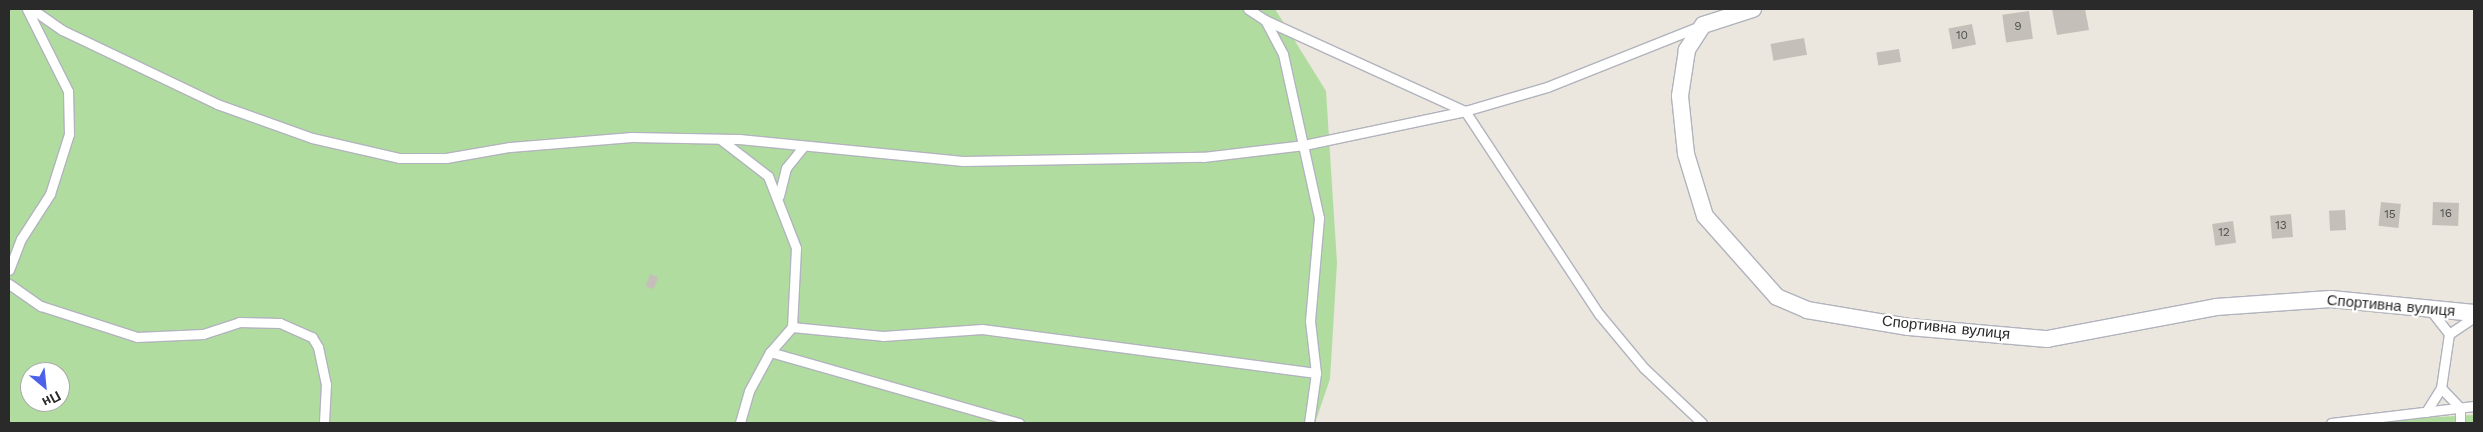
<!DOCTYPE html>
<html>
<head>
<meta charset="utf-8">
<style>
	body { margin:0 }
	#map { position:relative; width:2483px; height:432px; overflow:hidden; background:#ebe6de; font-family:"Work Sans",sans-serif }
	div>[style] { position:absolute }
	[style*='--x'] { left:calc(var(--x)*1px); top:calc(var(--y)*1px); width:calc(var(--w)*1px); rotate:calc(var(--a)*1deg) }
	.green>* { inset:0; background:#b0dd9f }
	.building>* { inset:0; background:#c4c0b9; transform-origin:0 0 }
	.roads { filter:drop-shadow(1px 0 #b1b3bd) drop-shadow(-1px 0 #b1b3bd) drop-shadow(0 1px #b1b3bd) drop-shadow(0 -1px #b1b3bd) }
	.service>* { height:9px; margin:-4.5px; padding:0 4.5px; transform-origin:4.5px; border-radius:4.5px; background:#fff }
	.minor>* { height:16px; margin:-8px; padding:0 8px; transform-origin:8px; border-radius:8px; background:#fff }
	span { translate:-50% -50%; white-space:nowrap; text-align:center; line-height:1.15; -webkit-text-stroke:4.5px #fff; paint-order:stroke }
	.number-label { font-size:12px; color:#50504e }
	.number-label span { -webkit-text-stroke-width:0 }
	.street-label { font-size:15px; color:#2a2a2a }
	.frame { position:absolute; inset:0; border:10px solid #2a2a2a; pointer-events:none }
	.north { position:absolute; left:20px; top:362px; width:50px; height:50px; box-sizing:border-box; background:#fff; border:1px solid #aaa; border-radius:50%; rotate:152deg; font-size:14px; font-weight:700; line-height:20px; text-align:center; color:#2a2a2a }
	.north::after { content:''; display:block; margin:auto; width:18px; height:22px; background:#4c60e9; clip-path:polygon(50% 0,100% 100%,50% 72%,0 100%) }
</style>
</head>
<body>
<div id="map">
	<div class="green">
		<i style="clip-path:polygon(evenodd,9px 9px,1275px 9px,1326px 91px,1337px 263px,1330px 379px,1315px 423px,9px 423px,9px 9px,30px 372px,60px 372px,60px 402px,30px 402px,30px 372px)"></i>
		<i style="clip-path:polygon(2474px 415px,2474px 423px,2384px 423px,2420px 418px)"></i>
	</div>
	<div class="building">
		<i style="clip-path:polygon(2052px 9px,2085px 9px,2089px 30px,2057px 35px)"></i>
		<i style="left:2029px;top:11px;width:28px;height:27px;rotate:82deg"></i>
		<i style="left:1972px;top:24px;width:21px;height:24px;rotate:79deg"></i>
		<i style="left:1804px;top:38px;width:17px;height:34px;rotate:80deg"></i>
		<i style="left:1899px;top:49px;width:13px;height:23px;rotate:81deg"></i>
		<i style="left:2381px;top:202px;width:20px;height:24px;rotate:6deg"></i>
		<i style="left:2433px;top:202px;width:26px;height:23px;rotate:2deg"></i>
		<i style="left:2345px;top:210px;width:20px;height:16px;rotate:87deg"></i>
		<i style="left:2291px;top:214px;width:23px;height:21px;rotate:85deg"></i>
		<i style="left:2233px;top:221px;width:22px;height:21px;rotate:82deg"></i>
		<i style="left:650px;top:274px;width:9px;height:13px;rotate:21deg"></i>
	</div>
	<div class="roads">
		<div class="service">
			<i style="--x:32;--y:9;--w:37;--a:35"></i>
			<i style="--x:62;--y:30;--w:172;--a:25.5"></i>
			<i style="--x:217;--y:104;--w:101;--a:19.7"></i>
			<i style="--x:312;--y:138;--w:89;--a:12.9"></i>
			<i style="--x:399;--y:158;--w:47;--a:0"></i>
			<i style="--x:446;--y:158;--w:65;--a:-9.8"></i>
			<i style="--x:510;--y:147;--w:122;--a:-4.7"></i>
			<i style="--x:632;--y:137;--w:107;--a:1.1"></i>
			<i style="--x:739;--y:139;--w:225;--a:5.6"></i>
			<i style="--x:963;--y:161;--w:240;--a:-1"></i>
			<i style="--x:1203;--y:157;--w:102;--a:-6.8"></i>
			<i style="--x:1304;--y:145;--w:165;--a:-11.9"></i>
			<i style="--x:1465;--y:111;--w:85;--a:-16.3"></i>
			<i style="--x:1547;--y:87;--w:165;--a:-21.7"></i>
			<i style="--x:1248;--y:9;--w:20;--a:33"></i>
			<i style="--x:1265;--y:20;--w:38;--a:62"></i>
			<i style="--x:1283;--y:54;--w:168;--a:77.6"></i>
			<i style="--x:1319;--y:218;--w:103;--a:95"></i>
			<i style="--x:1310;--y:321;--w:52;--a:83.4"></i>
			<i style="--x:1316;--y:373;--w:50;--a:98"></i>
			<i style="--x:1265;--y:20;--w:220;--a:24.5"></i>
			<i style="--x:1465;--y:111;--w:243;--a:56.6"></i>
			<i style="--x:1599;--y:314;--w:70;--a:50.2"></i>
			<i style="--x:1644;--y:368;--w:80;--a:43.5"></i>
			<i style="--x:720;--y:139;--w:61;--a:37.6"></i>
			<i style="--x:768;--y:176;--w:77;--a:68.7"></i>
			<i style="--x:796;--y:248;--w:79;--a:92.9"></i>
			<i style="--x:792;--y:327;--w:33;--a:131"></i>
			<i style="--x:770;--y:352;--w:44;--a:118.3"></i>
			<i style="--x:749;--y:391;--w:33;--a:106"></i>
			<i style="--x:779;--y:196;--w:29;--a:-76"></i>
			<i style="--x:786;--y:168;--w:27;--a:-51"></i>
			<i style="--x:9;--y:270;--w:33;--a:-69"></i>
			<i style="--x:21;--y:239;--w:54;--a:-57.2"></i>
			<i style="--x:50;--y:194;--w:63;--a:-72.4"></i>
			<i style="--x:69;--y:134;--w:43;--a:-91.3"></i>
			<i style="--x:68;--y:91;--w:92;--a:-116.6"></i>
			<i style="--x:9;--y:284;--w:39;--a:35"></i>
			<i style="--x:41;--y:306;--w:101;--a:17.9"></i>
			<i style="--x:137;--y:337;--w:66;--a:-2.6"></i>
			<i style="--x:203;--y:334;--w:38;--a:-18"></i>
			<i style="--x:239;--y:322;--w:41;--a:1.4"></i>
			<i style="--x:280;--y:323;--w:35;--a:24"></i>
			<i style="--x:312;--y:337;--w:12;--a:59"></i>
			<i style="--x:318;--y:347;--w:38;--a:78"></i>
			<i style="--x:326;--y:384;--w:39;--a:93"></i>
			<i style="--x:2432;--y:312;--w:28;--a:52"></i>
			<i style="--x:792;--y:327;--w:91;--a:5.6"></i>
			<i style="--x:883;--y:336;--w:99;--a:-4"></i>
			<i style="--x:982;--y:329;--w:337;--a:7.5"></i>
			<i style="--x:770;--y:352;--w:259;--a:15.9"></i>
			<i style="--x:2441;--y:388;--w:28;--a:46"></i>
			<i style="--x:2460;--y:408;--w:15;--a:90"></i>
			<i style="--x:2426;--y:412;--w:28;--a:-58"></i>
			<i style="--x:2441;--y:388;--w:55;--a:-81.6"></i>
			<i style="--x:2449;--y:334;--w:30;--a:-34"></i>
			<i style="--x:2331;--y:423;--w:144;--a:-6.8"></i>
		</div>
		<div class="minor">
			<i style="--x:1753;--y:9;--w:52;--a:162.3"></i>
			<i style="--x:1703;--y:25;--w:30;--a:123"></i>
			<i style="--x:1687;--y:50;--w:47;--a:98.7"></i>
			<i style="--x:1680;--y:96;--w:58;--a:84.1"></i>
			<i style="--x:1686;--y:154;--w:65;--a:73"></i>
			<i style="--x:1705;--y:216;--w:108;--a:48.4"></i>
			<i style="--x:1777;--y:297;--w:33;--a:23"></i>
			<i style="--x:1807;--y:310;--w:103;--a:9.5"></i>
			<i style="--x:1909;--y:327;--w:139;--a:5"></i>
			<i style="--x:2047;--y:339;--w:172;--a:-10.7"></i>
			<i style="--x:2216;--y:307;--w:115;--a:-4"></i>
			<i style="--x:2331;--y:299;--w:144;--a:5.6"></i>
		</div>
	</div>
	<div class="number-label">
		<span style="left:2018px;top:27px">9</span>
		<span style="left:1962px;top:36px">10</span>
		<span style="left:2446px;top:214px">16</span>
		<span style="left:2390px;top:215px">15</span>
		<span style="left:2281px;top:226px">13</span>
		<span style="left:2224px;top:233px">12</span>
	</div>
	<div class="street-label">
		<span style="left:2391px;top:306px;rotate:5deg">Спортивна вулиця</span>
		<span style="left:1946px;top:328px;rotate:6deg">Спортивна вулиця</span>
	</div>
	<div class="frame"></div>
	<div class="north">Пн</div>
</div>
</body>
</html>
